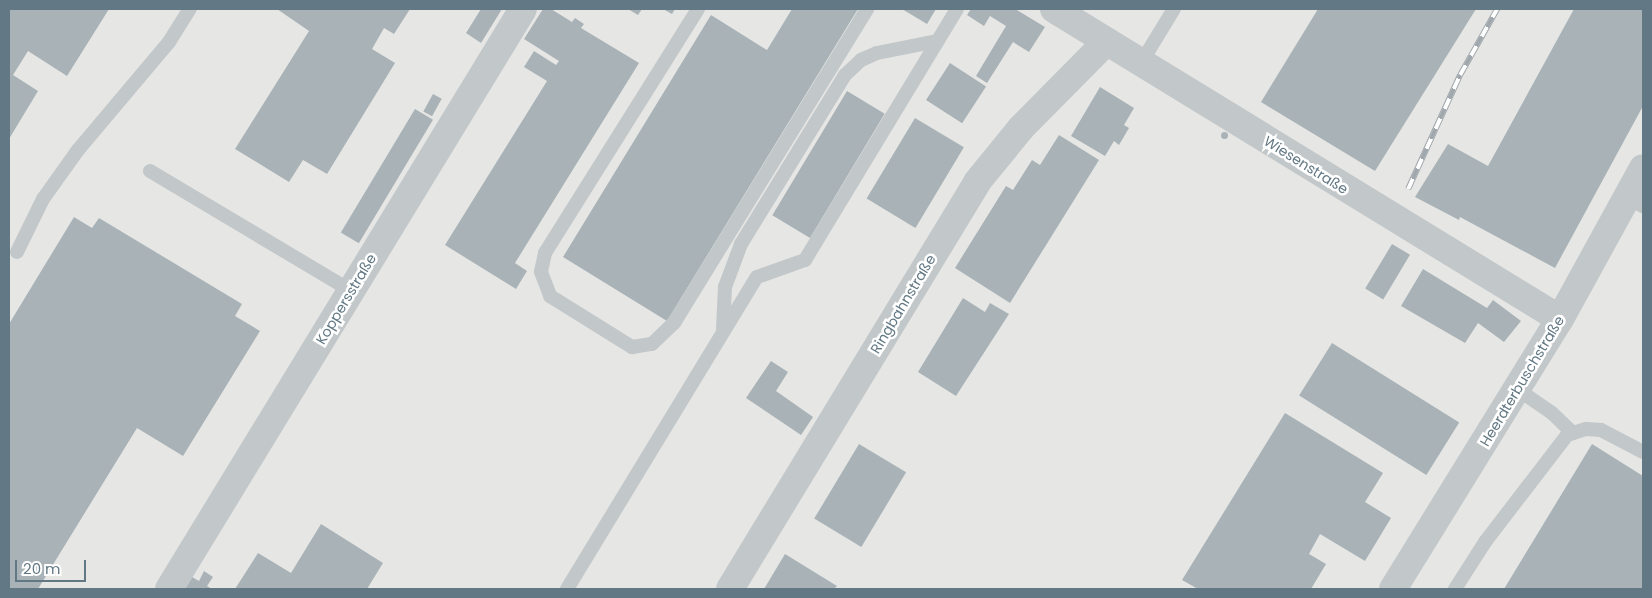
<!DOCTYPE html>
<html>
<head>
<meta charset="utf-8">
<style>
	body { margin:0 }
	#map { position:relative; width:1652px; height:598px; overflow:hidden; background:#f5f5f1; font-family:Poppins,sans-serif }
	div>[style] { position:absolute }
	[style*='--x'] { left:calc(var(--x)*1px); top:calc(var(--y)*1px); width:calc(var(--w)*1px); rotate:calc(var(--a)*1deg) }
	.built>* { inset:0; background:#e6e6e4; transform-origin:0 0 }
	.building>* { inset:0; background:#a9b3b7; transform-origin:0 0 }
	.round { border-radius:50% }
	.lane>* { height:14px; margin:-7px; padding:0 7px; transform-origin:7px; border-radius:7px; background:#c2c7c9 }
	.street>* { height:28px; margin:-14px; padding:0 14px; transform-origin:14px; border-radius:14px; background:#c2c7c9 }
	.rail>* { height:5.5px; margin-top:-2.75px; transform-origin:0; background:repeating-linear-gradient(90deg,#fff 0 11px,#a0a8ad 0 22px); box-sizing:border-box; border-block:1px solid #a0a8ad }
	span { translate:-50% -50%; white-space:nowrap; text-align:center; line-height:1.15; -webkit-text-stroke:5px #fff; paint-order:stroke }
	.street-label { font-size:14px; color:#627884 }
	.frame { position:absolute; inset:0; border:10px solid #627884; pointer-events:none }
	.scale { position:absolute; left:15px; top:560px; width:71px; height:22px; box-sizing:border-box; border:2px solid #627884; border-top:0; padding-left:6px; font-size:15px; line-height:18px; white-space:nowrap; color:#627884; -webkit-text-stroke:4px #fff; paint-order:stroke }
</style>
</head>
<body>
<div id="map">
	<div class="built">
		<i style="left:9px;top:9px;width:1634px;height:580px"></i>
	</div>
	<div class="building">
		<i style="clip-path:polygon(9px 9px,109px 9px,67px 76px,28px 51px,13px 75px,38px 91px,9px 139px)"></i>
		<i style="clip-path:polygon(277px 9px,410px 9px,394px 34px,384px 28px,372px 49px,395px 63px,327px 174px,303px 160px,289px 182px,235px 149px,309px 31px)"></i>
		<i style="clip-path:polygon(481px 9px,502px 9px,481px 43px,466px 33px)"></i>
		<i style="clip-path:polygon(543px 9px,551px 9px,572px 22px,575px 18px,584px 24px,581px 28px,639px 63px,515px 263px,527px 271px,516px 289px,445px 245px,547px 81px,524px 67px,534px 51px,556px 65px,559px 61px,524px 39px)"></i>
		<i style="clip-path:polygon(628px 9px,642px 9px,638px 15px)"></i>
		<i style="clip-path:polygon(663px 9px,675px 9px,672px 14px)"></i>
		<i style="clip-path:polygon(792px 9px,858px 9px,667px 321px,563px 257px,711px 15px,767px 50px)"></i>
		<i style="clip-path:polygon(902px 9px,936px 9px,927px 24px)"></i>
		<i style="clip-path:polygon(971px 9px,1015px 9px,1045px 27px,1029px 52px,1013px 42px,987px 83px,976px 76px,1006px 26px,990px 16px,984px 26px,967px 15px)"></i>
		<i style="clip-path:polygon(1318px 9px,1476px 9px,1375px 171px,1261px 102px)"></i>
		<i style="clip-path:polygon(1574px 9px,1643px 9px,1643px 106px,1555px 268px,1460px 217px,1459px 220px,1415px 197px,1448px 144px,1488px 166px)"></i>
		<i style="left:950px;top:63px;width:43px;height:44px;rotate:33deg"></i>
		<i style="clip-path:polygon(1100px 87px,1134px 108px,1124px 125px,1129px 128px,1119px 145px,1114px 141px,1105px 156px,1071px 136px)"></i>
		<i style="left:847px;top:91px;width:44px;height:145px;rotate:31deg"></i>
		<i style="left:433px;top:94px;width:10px;height:20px;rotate:29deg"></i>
		<i style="left:415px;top:109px;width:21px;height:144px;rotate:31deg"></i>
		<i style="left:915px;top:118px;width:57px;height:94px;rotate:31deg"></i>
		<i class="round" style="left:1220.5px;top:131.5px;width:7px;height:7px"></i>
		<i style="clip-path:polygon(1059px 135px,1099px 160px,1010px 303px,955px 268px,1006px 186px,1013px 190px,1032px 160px,1040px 165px)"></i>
		<i style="clip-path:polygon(74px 217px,92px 228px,99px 218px,242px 304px,235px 316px,260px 331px,183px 456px,137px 428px,38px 589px,9px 589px,9px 324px)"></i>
		<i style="left:1392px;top:244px;width:21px;height:52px;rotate:31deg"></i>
		<i style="clip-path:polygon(1423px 269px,1487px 308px,1493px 300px,1521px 321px,1504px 342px,1478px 323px,1465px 343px,1401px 306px)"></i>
		<i style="clip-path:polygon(963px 298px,985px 312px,990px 303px,1009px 314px,956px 396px,918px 372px)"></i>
		<i style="left:1332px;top:343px;width:150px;height:62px;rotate:32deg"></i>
		<i style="clip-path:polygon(771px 361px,788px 372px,776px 391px,813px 417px,801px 435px,746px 398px)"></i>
		<i style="clip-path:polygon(1285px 413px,1383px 473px,1365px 502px,1391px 518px,1365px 561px,1320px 534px,1309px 554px,1326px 564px,1311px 589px,1198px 589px,1182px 580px)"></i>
		<i style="left:859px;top:444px;width:55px;height:87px;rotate:31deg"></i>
		<i style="clip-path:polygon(1592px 444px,1643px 476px,1643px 589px,1504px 589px)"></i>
		<i style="clip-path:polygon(321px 524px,383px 563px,367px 589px,235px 589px,258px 553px,291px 573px)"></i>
		<i style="clip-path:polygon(785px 554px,837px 586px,834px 589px,764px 589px)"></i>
		<i style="clip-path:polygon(204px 571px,213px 577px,207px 586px,212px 589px,185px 589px,192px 577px,199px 581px)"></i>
	</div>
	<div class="lane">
		<i style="--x:698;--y:9;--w:288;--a:122.1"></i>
		<i style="--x:545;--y:253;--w:19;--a:102"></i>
		<i style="--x:541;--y:272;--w:26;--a:69"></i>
		<i style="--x:550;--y:296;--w:97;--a:31.9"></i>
		<i style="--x:632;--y:347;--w:20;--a:-9"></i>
		<i style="--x:652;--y:344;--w:30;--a:-44"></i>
		<i style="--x:674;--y:323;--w:369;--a:-58.4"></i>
		<i style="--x:1141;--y:63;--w:63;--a:-58.6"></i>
		<i style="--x:150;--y:171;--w:234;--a:30.8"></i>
		<i style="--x:1627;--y:198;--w:18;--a:27"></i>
		<i style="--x:17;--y:252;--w:59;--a:-63.9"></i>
		<i style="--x:43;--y:199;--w:60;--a:-54.5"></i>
		<i style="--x:78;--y:150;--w:141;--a:-49.9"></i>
		<i style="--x:169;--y:42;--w:39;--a:-58"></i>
		<i style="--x:723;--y:329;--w:42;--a:-87.3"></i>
		<i style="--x:725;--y:287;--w:46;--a:-69.6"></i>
		<i style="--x:741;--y:244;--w:198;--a:-58.4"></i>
		<i style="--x:845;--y:75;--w:22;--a:-43"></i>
		<i style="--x:861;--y:60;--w:17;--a:-24"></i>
		<i style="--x:877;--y:53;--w:61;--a:-11.3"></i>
		<i style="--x:1517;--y:389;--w:42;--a:34.4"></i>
		<i style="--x:1552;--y:413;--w:29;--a:44"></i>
		<i style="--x:567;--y:589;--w:365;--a:-58.7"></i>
		<i style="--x:757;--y:277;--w:51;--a:-19.5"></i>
		<i style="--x:805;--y:260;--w:293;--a:-58.8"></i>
		<i style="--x:1455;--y:589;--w:56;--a:-57.4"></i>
		<i style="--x:1485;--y:542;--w:135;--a:-52.5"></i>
		<i style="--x:1567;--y:435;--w:20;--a:-18"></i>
		<i style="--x:1586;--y:429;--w:15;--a:4"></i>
		<i style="--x:1601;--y:430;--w:47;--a:27.6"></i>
	</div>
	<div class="street">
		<i style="--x:1054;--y:9;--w:593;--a:31.49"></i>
		<i style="--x:169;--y:589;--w:679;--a:-58.6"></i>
		<i style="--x:730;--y:589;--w:476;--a:-58.7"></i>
		<i style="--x:977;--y:182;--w:70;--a:-50.8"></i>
		<i style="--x:1021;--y:128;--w:121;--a:-45.3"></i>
		<i style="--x:1393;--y:589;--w:317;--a:-58.3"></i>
		<i style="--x:1560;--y:319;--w:172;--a:-61.2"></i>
	</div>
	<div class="rail">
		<i style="--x:1408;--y:189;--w:125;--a:-65.5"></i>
		<i style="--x:1460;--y:75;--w:76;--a:-60.7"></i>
	</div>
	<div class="street-label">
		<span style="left:1306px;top:165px;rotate:32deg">Wiesenstraße</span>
		<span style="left:346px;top:299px;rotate:-59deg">Koppersstraße</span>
		<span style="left:903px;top:304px;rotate:-59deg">Ringbahnstraße</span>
		<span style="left:1522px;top:381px;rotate:-59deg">Heerdterbuschstraße</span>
	</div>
	<div class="frame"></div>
	<div class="scale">20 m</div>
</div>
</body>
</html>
